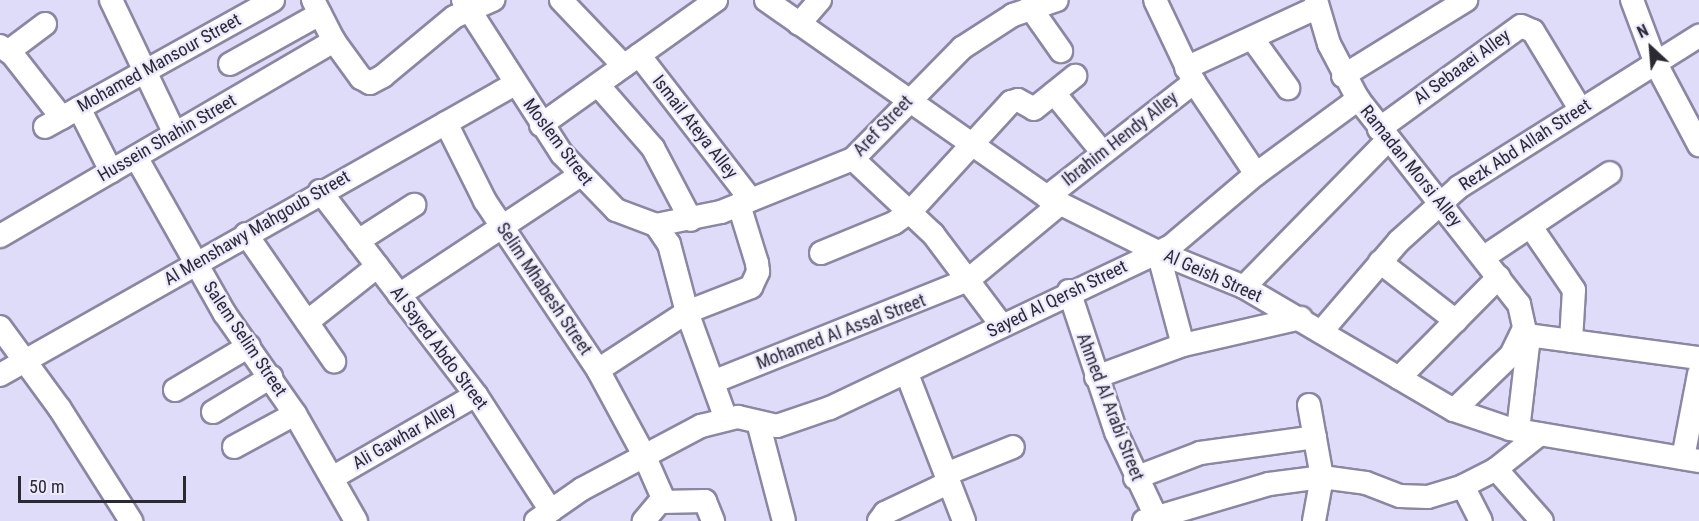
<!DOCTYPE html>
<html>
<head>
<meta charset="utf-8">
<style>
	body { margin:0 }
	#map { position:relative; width:1699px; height:521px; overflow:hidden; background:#dfdcf9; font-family:"Roboto Condensed",sans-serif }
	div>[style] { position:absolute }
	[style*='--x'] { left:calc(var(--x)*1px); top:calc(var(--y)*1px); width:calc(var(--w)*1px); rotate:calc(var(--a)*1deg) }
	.roads { filter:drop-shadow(2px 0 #8b87a2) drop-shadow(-2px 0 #8b87a2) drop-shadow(0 2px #8b87a2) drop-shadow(0 -2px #8b87a2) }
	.street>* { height:22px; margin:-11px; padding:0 11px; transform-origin:11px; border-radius:11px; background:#fff }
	span { translate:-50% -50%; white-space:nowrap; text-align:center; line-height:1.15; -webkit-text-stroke:4.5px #edeafd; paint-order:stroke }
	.street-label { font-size:18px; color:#2a2934 }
	.north { position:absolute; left:1621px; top:18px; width:60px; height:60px; -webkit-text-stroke:4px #edeafd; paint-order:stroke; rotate:334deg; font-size:16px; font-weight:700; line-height:24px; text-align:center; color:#2a2934 }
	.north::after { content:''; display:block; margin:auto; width:21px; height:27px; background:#2a2934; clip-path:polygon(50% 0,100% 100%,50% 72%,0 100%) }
	.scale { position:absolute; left:18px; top:476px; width:168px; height:27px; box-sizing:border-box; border:3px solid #2a2934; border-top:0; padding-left:8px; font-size:18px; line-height:21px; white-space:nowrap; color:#2a2934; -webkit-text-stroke:4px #edeafd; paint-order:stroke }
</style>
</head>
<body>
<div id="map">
	<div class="roads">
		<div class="street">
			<i style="--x:111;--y:0;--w:148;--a:64.5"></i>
			<i style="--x:313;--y:0;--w:46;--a:62.9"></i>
			<i style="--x:334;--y:41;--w:46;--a:53.9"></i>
			<i style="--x:361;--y:78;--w:10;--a:29"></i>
			<i style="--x:370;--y:83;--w:15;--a:-28"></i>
			<i style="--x:383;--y:76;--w:92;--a:-39.7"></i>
			<i style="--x:454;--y:17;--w:43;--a:-23.6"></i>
			<i style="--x:463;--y:0;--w:183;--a:57.3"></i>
			<i style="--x:562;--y:154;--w:78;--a:46"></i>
			<i style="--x:616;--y:210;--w:43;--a:20.6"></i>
			<i style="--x:656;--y:225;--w:66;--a:-11.3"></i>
			<i style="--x:721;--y:212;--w:142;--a:-21.9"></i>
			<i style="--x:853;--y:159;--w:156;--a:-45.5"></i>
			<i style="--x:962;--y:48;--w:61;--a:-32.9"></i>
			<i style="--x:1013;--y:15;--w:46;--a:-18.8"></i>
			<i style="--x:561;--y:0;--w:91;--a:46.3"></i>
			<i style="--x:766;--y:0;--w:343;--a:35"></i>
			<i style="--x:1047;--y:197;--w:124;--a:26.4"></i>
			<i style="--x:1158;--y:252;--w:93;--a:22.1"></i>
			<i style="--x:1244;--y:287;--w:243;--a:30.4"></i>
			<i style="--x:1454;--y:410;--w:59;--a:18.7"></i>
			<i style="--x:1510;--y:429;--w:192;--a:9.6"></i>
			<i style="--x:1155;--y:0;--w:91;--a:64.6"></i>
			<i style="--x:1194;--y:82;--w:111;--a:56"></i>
			<i style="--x:1316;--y:0;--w:46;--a:73.5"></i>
			<i style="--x:1329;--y:44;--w:62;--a:62.2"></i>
			<i style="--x:1358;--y:99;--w:261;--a:51.9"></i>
			<i style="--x:1519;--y:304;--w:42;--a:77.6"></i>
			<i style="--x:1528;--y:345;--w:86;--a:96.7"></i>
			<i style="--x:1632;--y:0;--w:68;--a:69.4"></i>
			<i style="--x:1656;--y:64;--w:92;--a:62"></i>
			<i style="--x:1030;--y:7;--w:54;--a:54.8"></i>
			<i style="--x:799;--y:24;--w:32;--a:-49"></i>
			<i style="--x:1252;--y:38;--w:62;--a:54.2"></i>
			<i style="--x:0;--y:46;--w:14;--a:34"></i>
			<i style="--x:12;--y:54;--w:81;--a:52"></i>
			<i style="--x:9;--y:51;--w:45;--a:-36.9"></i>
			<i style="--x:639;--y:55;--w:183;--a:52.3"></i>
			<i style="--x:230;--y:64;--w:103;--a:-29.1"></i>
			<i style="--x:1186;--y:68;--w:145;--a:-24.8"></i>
			<i style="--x:1343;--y:76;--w:145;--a:-31.7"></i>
			<i style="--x:598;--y:85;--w:84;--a:48.9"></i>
			<i style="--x:653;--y:148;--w:81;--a:62.2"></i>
			<i style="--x:1054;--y:93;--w:77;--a:50.8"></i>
			<i style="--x:79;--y:108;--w:71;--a:63.1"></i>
			<i style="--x:446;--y:123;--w:87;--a:63.4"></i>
			<i style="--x:485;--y:201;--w:203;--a:56.2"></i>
			<i style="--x:598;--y:370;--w:97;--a:61.6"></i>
			<i style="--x:644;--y:455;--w:47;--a:66.2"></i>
			<i style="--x:663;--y:498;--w:30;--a:130"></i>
			<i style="--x:541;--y:125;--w:215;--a:-35.5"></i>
			<i style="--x:45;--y:127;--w:261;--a:-29.1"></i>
			<i style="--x:1379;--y:129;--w:175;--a:-36"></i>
			<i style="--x:1521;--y:26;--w:13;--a:23"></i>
			<i style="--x:1533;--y:31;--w:91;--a:58.9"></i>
			<i style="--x:136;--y:157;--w:180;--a:60.5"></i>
			<i style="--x:225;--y:314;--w:122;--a:55"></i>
			<i style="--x:295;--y:414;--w:123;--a:60.3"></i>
			<i style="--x:853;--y:159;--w:110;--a:43.2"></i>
			<i style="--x:933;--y:234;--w:115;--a:53.1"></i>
			<i style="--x:320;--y:191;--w:257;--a:52.6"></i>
			<i style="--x:476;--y:395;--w:138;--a:57.1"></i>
			<i style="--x:1047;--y:197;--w:187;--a:-38"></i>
			<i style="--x:656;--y:225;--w:23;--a:56"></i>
			<i style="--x:669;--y:244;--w:70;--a:75.2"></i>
			<i style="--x:687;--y:312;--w:114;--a:70"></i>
			<i style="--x:1531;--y:227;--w:76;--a:55.7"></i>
			<i style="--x:1574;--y:290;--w:51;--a:93.4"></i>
			<i style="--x:246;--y:234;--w:155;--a:55.3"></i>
			<i style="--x:0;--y:236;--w:387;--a:-30.3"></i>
			<i style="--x:358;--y:241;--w:67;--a:-32.7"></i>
			<i style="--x:1158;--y:252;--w:96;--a:75"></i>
			<i style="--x:821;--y:253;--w:79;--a:-22.3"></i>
			<i style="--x:894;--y:223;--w:21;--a:-35"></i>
			<i style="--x:911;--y:211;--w:148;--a:-47.5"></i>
			<i style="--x:1011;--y:102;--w:7;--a:-16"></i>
			<i style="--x:1018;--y:100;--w:18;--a:29"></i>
			<i style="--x:1034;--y:109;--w:53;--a:-38.8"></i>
			<i style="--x:1484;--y:257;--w:151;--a:-33.7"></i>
			<i style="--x:1380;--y:262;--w:96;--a:37.8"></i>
			<i style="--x:1244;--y:287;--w:206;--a:-45.6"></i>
			<i style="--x:1069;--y:291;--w:149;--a:71.6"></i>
			<i style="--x:1116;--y:432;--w:98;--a:64.7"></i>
			<i style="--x:399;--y:295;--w:217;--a:-33.5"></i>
			<i style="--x:307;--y:322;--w:90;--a:-38.3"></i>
			<i style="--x:0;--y:327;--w:102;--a:53.8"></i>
			<i style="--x:60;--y:409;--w:133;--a:57.6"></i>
			<i style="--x:1321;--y:332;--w:120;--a:-49.4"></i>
			<i style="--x:1399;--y:241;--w:81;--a:-42"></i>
			<i style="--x:1459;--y:187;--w:284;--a:-32.2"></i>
			<i style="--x:1528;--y:335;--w:173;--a:7.7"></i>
			<i style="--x:598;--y:370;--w:106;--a:-33.1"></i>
			<i style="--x:687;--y:312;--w:69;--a:-21.3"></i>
			<i style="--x:751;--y:287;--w:17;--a:-65"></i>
			<i style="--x:758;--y:272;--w:9;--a:-96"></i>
			<i style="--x:757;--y:263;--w:61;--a:-107.2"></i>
			<i style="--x:907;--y:374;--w:158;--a:68.8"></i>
			<i style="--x:0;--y:375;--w:592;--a:-29.47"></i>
			<i style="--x:1096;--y:377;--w:93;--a:-20.2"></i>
			<i style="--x:1183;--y:345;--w:121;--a:-12.9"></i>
			<i style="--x:1399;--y:378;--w:142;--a:-45.3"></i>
			<i style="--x:713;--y:382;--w:275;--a:-21.8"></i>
			<i style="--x:968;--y:280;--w:119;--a:-39.6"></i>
			<i style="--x:175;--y:390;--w:86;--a:-30.7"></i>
			<i style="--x:1309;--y:405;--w:73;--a:79.8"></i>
			<i style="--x:1322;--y:477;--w:45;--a:100.3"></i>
			<i style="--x:1454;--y:410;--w:79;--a:-44"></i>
			<i style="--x:1511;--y:355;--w:30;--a:-64"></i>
			<i style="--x:213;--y:412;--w:68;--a:-31.1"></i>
			<i style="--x:758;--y:422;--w:102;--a:75.3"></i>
			<i style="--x:234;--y:447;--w:69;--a:-28.4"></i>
			<i style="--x:1683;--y:458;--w:86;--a:-79.2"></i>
			<i style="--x:1496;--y:469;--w:69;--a:48.5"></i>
			<i style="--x:946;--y:474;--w:72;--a:-21.9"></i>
			<i style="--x:332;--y:478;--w:166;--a:-30"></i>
			<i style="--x:1135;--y:478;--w:70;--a:-21"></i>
			<i style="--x:1200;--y:453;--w:116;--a:-7.9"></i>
			<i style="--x:1463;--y:486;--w:39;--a:63"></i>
			<i style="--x:662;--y:502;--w:43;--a:-1.3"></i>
			<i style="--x:705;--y:501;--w:22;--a:68"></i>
			<i style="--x:536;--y:521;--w:56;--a:-34.8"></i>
			<i style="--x:582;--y:489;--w:135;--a:-27.9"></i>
			<i style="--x:701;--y:426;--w:38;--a:-14"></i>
			<i style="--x:738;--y:417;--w:40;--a:13"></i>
			<i style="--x:777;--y:426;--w:56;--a:-18.8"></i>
			<i style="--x:830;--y:408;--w:378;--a:-25.4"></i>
			<i style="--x:1171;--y:246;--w:111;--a:-40.3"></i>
			<i style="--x:1256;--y:174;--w:127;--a:-36.3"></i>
			<i style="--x:879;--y:521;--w:10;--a:-53"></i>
			<i style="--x:885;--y:513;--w:70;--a:-25.5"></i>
			<i style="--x:1144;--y:521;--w:130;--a:-16.5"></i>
			<i style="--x:1269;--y:484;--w:53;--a:-7.5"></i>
			<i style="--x:1322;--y:477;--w:44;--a:7.8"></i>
			<i style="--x:1366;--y:483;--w:36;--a:21"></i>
			<i style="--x:1400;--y:496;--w:28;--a:2"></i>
			<i style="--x:1428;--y:497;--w:37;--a:-17"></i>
			<i style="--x:1463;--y:486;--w:37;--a:-27"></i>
			<i style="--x:1496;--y:469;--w:56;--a:-38.5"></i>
		</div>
	</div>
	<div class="street-label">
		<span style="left:159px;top:63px;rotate:-29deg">Mohamed Mansour Street</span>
		<span style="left:1462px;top:67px;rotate:-36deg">Al Sebaaei Alley</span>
		<span style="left:883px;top:126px;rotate:-46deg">Aref Street</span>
		<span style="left:695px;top:127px;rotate:52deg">Ismail Ateya Alley</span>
		<span style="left:167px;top:138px;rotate:-30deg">Hussein Shahin Street</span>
		<span style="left:1120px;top:139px;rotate:-38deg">Ibrahim Hendy Alley</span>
		<span style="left:558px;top:142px;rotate:53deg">Moslem Street</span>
		<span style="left:1525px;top:145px;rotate:-33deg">Rezk Abd Allah Street</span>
		<span style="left:1411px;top:166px;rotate:51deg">Ramadan Morsi Alley</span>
		<span style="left:257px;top:228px;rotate:-30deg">Al Menshawy Mahgoub Street</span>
		<span style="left:1213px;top:276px;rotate:24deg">Al Geish Street</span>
		<span style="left:544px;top:289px;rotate:56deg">Selim Mhabesh Street</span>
		<span style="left:1057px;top:299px;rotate:-26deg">Sayed Al Qersh Street</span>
		<span style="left:841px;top:332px;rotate:-21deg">Mohamed Al Assal Street</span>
		<span style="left:245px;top:339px;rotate:56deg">Salem Selim Street</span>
		<span style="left:439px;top:348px;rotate:53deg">Al Sayed Abdo Street</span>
		<span style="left:1110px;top:407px;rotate:69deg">Ahmed Al Arabi Street</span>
		<span style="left:404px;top:436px;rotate:-30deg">Ali Gawhar Alley</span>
	</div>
	<div class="north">N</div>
	<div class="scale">50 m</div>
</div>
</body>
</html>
